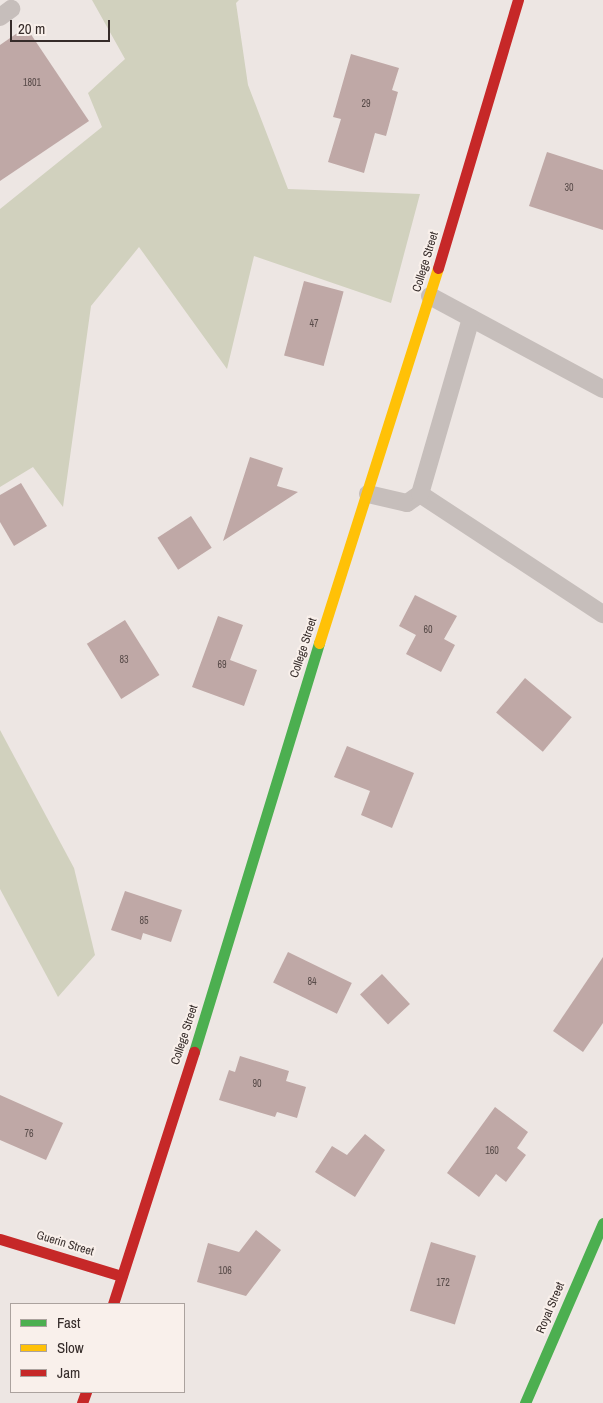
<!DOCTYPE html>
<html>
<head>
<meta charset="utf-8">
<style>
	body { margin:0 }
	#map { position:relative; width:603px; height:1403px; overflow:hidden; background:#ede6e3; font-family:"Archivo Narrow",sans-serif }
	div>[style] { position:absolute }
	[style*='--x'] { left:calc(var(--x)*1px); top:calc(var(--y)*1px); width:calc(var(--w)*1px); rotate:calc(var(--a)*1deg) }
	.green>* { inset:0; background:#d1d1be }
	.building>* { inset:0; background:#bfa8a6; transform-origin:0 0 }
	.lane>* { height:18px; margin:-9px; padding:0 9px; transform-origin:9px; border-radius:9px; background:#c6bebb }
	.fast>* { height:11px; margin:-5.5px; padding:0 5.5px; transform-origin:5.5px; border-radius:5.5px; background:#4caf50 }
	.slow>* { height:11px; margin:-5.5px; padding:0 5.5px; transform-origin:5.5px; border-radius:5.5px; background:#ffc107 }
	.jam>* { height:11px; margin:-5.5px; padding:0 5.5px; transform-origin:5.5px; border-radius:5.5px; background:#c62828 }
	span { translate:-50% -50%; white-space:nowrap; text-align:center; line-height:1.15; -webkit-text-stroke:4px #f9f0eb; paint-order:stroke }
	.number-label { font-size:10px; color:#584b49 }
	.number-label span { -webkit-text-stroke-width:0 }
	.street-label { font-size:12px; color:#362c2a }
	.legend { position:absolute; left:10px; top:1303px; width:175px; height:90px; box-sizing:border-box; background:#f9f0eb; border:1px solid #aba29e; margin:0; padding:6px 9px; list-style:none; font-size:15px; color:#362c2a }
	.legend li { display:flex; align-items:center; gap:10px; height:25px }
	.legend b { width:25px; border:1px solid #aba29e }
	.scale { position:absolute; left:10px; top:20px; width:100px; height:22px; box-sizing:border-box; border:2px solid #362c2a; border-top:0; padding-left:6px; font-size:15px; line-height:18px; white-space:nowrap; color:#362c2a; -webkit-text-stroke:4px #f9f0eb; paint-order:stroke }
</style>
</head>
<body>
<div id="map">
	<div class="green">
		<i style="clip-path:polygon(92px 0,239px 0,236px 3px,248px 85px,288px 189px,420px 194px,391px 303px,254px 256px,227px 369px,139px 247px,91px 306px,63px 507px,33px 467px,0 487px,0 209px,102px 127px,88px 93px,125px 59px)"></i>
		<i style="clip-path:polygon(0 730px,74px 868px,95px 955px,58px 997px,0 889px)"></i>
	</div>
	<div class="building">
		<i style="clip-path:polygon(26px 27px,89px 121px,0 181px,0 45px)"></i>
		<i style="clip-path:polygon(351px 54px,399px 68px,392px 90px,398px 92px,386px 136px,375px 133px,364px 173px,328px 162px,341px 119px,333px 117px)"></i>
		<i style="clip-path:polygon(547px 152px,603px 170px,603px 230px,529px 206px)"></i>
		<i style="left:304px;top:281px;width:41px;height:77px;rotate:15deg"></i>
		<i style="clip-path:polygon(250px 457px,283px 468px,277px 486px,298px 492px,223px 541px)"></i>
		<i style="clip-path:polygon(21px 483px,47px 526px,14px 546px,0 522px,0 495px)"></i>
		<i style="left:191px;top:516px;width:38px;height:40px;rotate:57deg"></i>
		<i style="clip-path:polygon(415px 595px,457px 616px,444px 639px,455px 645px,441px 672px,406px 654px,416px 635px,399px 626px)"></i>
		<i style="clip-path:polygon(218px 616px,243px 625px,230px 660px,257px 670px,244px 706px,192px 687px)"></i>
		<i style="left:125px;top:620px;width:65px;height:45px;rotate:58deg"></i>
		<i style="left:525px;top:678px;width:61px;height:45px;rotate:40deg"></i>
		<i style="clip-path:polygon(347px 746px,414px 773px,392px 828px,361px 815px,370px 791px,334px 777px)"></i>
		<i style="clip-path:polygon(125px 891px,182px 910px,171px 942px,143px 933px,141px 940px,111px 930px)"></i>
		<i style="left:288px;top:952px;width:71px;height:34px;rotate:26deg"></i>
		<i style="clip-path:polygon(603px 957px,603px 1023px,583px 1052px,553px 1031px)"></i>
		<i style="left:382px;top:974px;width:41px;height:30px;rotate:47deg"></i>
		<i style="clip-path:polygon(240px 1056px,289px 1071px,286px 1081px,306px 1087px,297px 1118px,277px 1112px,275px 1117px,219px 1100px,229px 1070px,235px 1072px)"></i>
		<i style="clip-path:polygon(0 1095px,63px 1123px,46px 1160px,0 1140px)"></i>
		<i style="clip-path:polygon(495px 1107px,528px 1132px,517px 1148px,526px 1155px,506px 1182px,496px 1174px,479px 1197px,447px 1173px)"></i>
		<i style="clip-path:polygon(365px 1134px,385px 1150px,355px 1197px,315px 1172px,332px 1146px,347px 1155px)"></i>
		<i style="clip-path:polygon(256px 1230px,281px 1250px,246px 1296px,197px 1282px,208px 1243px,239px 1252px)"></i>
		<i style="left:431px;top:1242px;width:47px;height:72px;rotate:17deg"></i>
	</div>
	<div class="lane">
		<i style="--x:0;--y:17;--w:14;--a:-36"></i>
		<i style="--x:430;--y:296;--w:196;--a:28.3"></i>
		<i style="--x:368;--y:494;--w:40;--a:13"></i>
		<i style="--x:407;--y:503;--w:16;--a:-35"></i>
		<i style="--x:420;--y:494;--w:219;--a:33.3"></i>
		<i style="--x:420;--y:494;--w:183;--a:-73.8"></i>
	</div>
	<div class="fast">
		<i style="--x:194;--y:1052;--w:428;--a:-73"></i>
		<i style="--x:525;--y:1403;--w:196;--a:-66.6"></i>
	</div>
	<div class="slow">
		<i style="--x:319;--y:643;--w:393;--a:-72.4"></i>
	</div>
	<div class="jam">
		<i style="--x:438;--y:268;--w:280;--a:-73.4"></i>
		<i style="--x:0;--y:1239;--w:127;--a:16.9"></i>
		<i style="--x:113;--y:1304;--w:265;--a:-72.2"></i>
		<i style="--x:82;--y:1403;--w:12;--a:-70"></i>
	</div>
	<div class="number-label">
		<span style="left:32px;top:83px">1801</span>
		<span style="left:366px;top:104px">29</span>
		<span style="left:569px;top:188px">30</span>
		<span style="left:314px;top:324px">47</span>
		<span style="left:428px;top:630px">60</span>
		<span style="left:124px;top:660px">83</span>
		<span style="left:222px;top:665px">69</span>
		<span style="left:144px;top:921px">85</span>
		<span style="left:312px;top:982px">84</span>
		<span style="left:257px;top:1084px">90</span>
		<span style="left:29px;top:1134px">76</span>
		<span style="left:492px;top:1151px">160</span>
		<span style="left:225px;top:1271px">106</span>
		<span style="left:443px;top:1283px">172</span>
	</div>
	<div class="street-label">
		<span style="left:426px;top:262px;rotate:-73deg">College Street</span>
		<span style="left:304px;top:648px;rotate:-72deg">College Street</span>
		<span style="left:185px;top:1035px;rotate:-72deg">College Street</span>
		<span style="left:65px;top:1244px;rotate:17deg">Guerin Street</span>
		<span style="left:551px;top:1308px;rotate:-67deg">Royal Street</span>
	</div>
	<ul class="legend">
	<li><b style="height:6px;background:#4caf50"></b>Fast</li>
	<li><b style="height:6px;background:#ffc107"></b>Slow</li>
	<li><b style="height:6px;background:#c62828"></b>Jam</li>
	</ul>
	<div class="scale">20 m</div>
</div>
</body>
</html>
